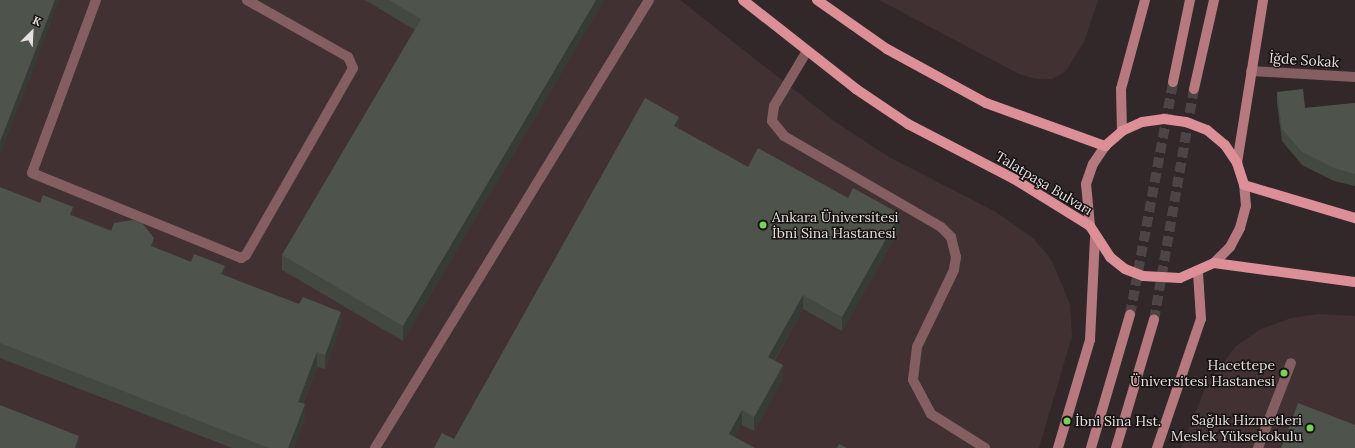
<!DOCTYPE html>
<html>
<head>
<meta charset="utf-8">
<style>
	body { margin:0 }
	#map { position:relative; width:1355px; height:448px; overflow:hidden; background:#322829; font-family:Lora,serif }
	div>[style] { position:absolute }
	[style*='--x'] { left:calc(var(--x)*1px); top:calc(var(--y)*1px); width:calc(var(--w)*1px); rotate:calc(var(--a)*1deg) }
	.built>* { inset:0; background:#413133 }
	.secondary-tunnel>* { height:10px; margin-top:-5px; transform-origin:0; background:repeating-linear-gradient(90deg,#4d4445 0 10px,transparent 0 15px) }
	.service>* { height:10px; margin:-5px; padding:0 5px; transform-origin:5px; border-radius:5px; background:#845e61 }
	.pedestrian>* { height:10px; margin:-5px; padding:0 5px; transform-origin:5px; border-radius:5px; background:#845e61 }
	.minor>* { height:10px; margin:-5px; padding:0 5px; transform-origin:5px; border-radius:5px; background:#845e61 }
	.secondary>* { height:10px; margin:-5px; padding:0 5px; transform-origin:5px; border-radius:5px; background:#b5797f }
	.primary>* { height:10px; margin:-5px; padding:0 5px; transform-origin:5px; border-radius:5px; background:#dc8f96 }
	.wall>* { inset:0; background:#434841 }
	.shaded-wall>* { inset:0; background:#373b35 }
	.building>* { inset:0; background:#4e544c }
	.dots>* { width:11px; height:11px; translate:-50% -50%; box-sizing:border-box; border:2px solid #171212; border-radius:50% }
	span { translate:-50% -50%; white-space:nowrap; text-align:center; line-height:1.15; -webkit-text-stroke:3px #171212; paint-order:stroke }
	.street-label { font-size:14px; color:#e7e0e1 }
	.poi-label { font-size:14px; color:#e7e0e1 }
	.left { translate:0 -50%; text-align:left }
	.right { translate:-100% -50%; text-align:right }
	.north { position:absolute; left:12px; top:12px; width:40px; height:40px; -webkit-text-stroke:3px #171212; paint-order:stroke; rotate:24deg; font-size:11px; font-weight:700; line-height:16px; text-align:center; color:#e7e0e1 }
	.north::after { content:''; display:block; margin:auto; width:14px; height:18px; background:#e7e0e1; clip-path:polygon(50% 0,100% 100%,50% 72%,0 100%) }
</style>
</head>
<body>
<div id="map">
	<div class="built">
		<i style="clip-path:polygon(0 0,680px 0,834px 121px,889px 157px,996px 212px,1033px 238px,1051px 259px,1070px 304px,1072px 336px,1039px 448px,0 448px)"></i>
		<i style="clip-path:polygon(879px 0,1098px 0,1084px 42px,1066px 71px,1052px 79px,1036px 79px,1019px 74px)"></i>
		<i style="clip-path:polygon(1319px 314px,1355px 316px,1355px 448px,1181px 448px,1206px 386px,1236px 346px,1261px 329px,1291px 318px)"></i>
	</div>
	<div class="secondary-tunnel">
		<i style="--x:1130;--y:315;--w:237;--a:-79.5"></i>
		<i style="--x:1154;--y:320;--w:234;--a:-80.2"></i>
	</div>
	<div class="service">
		<i style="--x:96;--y:0;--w:184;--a:110.3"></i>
		<i style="--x:32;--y:173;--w:226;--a:22.1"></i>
		<i style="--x:241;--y:258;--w:6;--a:-31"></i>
		<i style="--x:246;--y:255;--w:215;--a:-60.2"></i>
		<i style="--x:353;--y:68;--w:12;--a:-114"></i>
		<i style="--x:348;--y:57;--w:116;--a:-150.6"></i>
		<i style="--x:807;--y:51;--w:64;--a:121"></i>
		<i style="--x:774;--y:106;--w:15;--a:98"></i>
		<i style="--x:772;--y:121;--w:19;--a:51"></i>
		<i style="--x:784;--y:136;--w:181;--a:30.1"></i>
		<i style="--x:941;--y:227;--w:14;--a:45"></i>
		<i style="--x:951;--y:237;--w:21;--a:76"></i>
		<i style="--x:956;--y:257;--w:13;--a:99"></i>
		<i style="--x:954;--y:270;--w:85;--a:115.7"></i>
		<i style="--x:917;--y:347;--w:33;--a:97"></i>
		<i style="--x:913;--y:380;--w:38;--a:62"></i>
		<i style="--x:931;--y:414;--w:64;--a:32.2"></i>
		<i style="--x:375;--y:448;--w:525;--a:-58.55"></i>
	</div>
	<div class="pedestrian">
		<i style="--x:1258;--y:448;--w:91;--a:-68.8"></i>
	</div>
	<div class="minor">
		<i style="--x:1251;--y:71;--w:104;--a:3.3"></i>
	</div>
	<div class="secondary">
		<i style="--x:1173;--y:82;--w:84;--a:-78.3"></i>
		<i style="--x:1194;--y:89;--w:91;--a:-77.3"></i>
		<i style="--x:1122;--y:131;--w:42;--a:-91.4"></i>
		<i style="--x:1121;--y:89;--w:92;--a:-74.9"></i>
		<i style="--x:1237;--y:163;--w:165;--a:-80.9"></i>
		<i style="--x:1090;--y:226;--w:42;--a:-95.4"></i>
		<i style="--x:1086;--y:184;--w:21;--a:-71"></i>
		<i style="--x:1093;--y:164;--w:22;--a:-56"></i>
		<i style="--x:1214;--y:263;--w:23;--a:-45"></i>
		<i style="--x:1230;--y:247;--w:21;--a:-62"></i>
		<i style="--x:1240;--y:228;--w:23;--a:-75"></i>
		<i style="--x:1246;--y:206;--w:21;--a:-95"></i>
		<i style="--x:1058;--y:448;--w:113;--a:-73.5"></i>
		<i style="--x:1090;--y:340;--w:103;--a:-87.2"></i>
		<i style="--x:1091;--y:448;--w:139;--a:-73.7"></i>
		<i style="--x:1116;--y:448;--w:134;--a:-73.5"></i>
		<i style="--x:1157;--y:448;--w:136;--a:-71.2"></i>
		<i style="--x:1201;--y:319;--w:47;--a:-93.7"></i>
	</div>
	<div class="primary">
		<i style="--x:743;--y:0;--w:144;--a:38.2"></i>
		<i style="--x:856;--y:89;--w:63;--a:33.9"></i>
		<i style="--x:908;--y:124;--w:119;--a:27.4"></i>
		<i style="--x:1014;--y:179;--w:89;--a:31.7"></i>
		<i style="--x:1090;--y:226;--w:37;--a:57"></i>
		<i style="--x:1110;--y:257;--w:19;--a:39"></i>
		<i style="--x:1125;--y:269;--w:19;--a:21"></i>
		<i style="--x:1143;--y:276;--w:37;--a:3"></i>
		<i style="--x:1180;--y:278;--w:37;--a:-24"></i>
		<i style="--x:1214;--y:263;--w:142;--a:7.7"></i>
		<i style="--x:817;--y:0;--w:85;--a:35"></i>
		<i style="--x:887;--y:49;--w:113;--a:28.6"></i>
		<i style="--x:986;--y:103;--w:127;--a:19.9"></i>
		<i style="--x:1105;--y:146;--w:23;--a:-41"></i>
		<i style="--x:1122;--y:131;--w:22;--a:-24"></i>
		<i style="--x:1142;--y:122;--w:22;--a:-8"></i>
		<i style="--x:1164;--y:119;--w:22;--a:8"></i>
		<i style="--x:1186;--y:122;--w:22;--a:21"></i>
		<i style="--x:1207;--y:130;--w:23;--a:40"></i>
		<i style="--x:1225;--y:145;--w:22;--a:56"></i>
		<i style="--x:1237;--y:163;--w:23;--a:72"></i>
		<i style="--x:1244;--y:185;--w:116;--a:16.6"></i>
	</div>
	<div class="wall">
		<i style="clip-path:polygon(365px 0,603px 0,603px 2px,403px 341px,282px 270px,282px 255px,415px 30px)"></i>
		<i style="clip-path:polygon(1277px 92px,1305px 108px,1355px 103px,1355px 186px,1334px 181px,1302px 165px,1282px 141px,1277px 104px)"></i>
		<i style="clip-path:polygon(679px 129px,748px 167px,900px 229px,842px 331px,803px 309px,775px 360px,783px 379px,754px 431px,742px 425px,454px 439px)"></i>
		<i style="clip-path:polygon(0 187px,225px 275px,341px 326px,325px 369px,317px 367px,303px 404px,305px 419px,294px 448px,232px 448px,0 358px)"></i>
	</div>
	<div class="shaded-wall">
		<i style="clip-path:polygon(55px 0,60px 0,0 156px,0 142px)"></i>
		<i style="clip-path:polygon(596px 0,603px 0,603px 2px,403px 341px,403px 326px)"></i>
		<i style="clip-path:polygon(679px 117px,679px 131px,674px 126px)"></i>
		<i style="clip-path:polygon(73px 207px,73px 221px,70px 215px)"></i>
		<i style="clip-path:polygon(900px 214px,900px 229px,842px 331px,842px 317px)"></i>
		<i style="clip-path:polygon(154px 238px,154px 253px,151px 246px)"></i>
		<i style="clip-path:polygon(225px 266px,225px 280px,221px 274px)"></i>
		<i style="clip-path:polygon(803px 295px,803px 309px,768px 371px,768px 357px)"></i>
		<i style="clip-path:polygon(341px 312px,341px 326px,325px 369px,325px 355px)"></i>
		<i style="clip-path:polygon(317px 352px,317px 367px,298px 416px,298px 402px)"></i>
		<i style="clip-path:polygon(783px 365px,783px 379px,754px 431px,754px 417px)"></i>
		<i style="clip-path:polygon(305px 404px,305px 419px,294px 448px,288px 448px)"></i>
		<i style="clip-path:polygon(742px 410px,742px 425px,729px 448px,729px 434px)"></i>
		<i style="clip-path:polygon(79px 436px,79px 448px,75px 448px)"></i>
	</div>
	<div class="building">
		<i style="clip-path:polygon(0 0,55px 0,0 142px)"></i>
		<i style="clip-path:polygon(389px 0,596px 0,403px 326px,282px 255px,421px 19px)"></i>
		<i style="clip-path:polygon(1303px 89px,1305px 108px,1355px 103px,1355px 174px,1334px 168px,1302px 152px,1282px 129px,1277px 92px)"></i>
		<i style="clip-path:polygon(645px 98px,679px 117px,674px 126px,748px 167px,758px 148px,848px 198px,853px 188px,900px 214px,842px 317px,803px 295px,768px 357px,783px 365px,754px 417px,742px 410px,729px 434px,755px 448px,434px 448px,442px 433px,454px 439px)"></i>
		<i style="clip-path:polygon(0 187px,40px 203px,43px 195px,73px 207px,70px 215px,111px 231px,114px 223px,133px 220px,142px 223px,154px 238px,151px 246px,191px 262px,194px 254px,225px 266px,221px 274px,299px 304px,303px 297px,341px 312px,325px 355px,317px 352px,298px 402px,305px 404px,288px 448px,269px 448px,0 343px)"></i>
		<i style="clip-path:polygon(1298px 403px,1355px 425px,1355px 448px,1281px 448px)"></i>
		<i style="clip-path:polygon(0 405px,79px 436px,75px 448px,0 448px)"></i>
		<i style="clip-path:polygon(839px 444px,847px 448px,837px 448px)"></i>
	</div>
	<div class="dots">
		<i style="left:763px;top:225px;background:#77d259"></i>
		<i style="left:1284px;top:373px;background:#77d259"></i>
		<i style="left:1067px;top:421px;background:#77d259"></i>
		<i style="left:1310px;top:428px;background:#77d259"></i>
	</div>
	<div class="street-label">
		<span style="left:1304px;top:60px;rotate:4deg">İğde Sokak</span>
		<span style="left:1044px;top:183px;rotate:31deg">Talatpaşa Bulvarı</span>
	</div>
	<div class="poi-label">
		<span class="left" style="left:772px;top:225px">Ankara Üniversitesi<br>İbni Sina Hastanesi</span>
		<span class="right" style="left:1275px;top:373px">Hacettepe<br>Üniversitesi Hastanesi</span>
		<span class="right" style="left:1302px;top:428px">Sağlık Hizmetleri<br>Meslek Yüksekokulu</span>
		<span class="left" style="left:1075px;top:421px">İbni Sina Hst.</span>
	</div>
	<div class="north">K</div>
</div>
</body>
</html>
